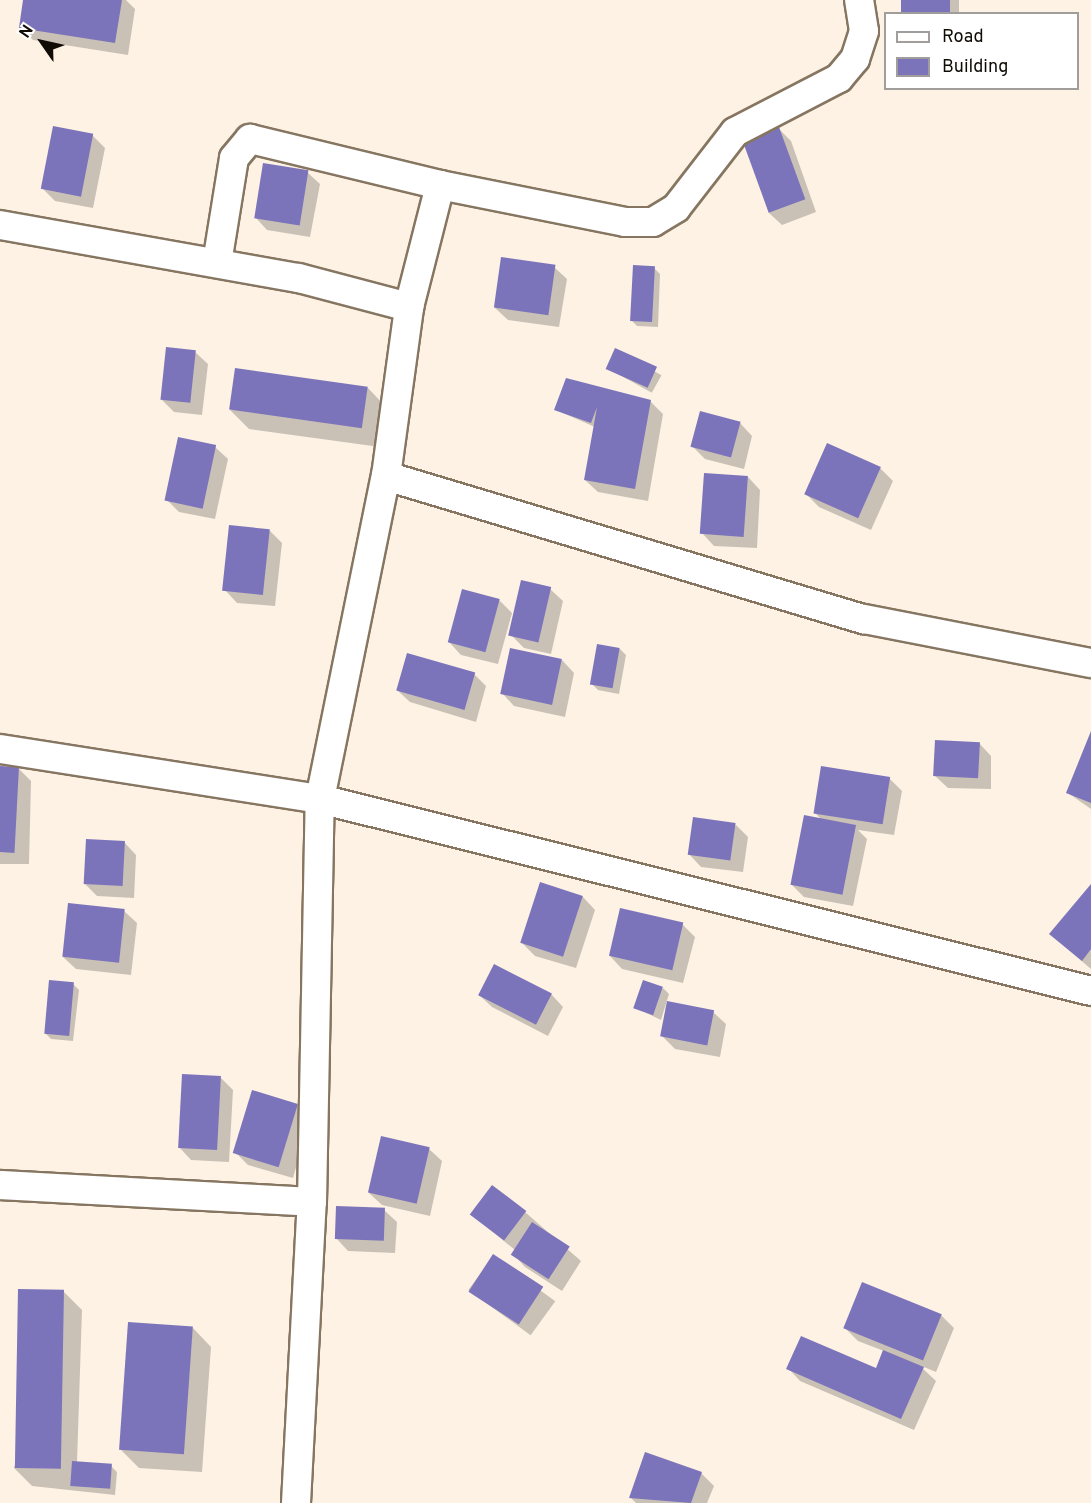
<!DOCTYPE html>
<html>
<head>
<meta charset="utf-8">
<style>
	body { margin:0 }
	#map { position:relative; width:1091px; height:1503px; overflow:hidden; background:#fdf2e4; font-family:Overpass,sans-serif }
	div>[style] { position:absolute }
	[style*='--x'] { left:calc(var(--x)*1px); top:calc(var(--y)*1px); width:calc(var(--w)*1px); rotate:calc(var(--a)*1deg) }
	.shadow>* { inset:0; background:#0003; transform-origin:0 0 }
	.building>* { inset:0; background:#7c74bb; transform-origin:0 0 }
	.roads { filter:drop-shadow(2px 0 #867661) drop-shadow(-2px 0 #867661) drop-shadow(0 2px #867661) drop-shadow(0 -2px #867661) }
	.minor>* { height:28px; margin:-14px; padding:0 14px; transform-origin:14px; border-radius:14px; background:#fff }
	span { translate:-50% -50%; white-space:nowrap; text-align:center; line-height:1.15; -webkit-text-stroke:5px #fff; paint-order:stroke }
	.legend { position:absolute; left:884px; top:12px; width:195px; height:78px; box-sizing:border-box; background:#fff; border:2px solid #a09d9b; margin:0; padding:8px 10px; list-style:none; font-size:18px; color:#110b05 }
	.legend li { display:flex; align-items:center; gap:12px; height:30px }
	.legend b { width:30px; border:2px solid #a09d9b }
	.north { position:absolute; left:12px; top:12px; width:60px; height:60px; -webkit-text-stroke:4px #fff; paint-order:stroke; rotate:304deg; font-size:16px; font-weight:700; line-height:24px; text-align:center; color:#110b05 }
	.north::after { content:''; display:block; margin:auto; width:21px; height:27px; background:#110b05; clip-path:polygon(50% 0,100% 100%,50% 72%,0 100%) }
</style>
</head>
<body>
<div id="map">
	<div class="shadow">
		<i style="clip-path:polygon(25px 0,126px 0,135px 9px,128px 55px,33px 40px,20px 27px)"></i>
		<i style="left:903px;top:0;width:56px;height:14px"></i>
		<i style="clip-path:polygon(778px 128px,791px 141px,816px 212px,782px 225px,769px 213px,744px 141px)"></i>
		<i style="clip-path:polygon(92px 135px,105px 148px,93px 208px,55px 201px,42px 188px)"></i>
		<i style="clip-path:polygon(307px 172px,320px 184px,310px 237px,267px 230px,255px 217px)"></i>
		<i style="clip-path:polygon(554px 267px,567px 279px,559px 327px,508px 320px,495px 308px)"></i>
		<i style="clip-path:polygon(654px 268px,660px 274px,658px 327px,637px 326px,631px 320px)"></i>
		<i style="left:616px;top:350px;width:52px;height:20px;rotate:29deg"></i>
		<i style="clip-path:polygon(195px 352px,208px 364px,202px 415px,174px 412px,162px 400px)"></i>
		<i style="clip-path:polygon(368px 388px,386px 407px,380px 447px,249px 429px,230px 410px)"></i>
		<i style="clip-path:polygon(651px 402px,663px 414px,648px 501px,598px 492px,585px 480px,595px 427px,556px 410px)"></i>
		<i style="clip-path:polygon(740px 423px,752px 436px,744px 469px,705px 459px,692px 446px)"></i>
		<i style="clip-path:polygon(215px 447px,228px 459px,215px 519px,179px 512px,166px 499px)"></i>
		<i style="clip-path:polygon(880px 468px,893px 481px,871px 530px,819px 507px,806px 494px)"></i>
		<i style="clip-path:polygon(748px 477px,760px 490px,757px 548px,714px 546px,702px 533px)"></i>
		<i style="clip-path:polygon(269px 530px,282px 543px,275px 606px,237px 603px,225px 590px)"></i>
		<i style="clip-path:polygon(550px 589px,563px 601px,551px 654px,524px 648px,511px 635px)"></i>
		<i style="clip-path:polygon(499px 600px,512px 613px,498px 664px,461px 655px,449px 642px)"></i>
		<i style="clip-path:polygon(620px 649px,626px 655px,619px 694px,598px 690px,592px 684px)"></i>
		<i style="clip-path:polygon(562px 660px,574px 673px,565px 717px,514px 706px,502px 693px)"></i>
		<i style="clip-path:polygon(474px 674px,486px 686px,476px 722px,410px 702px,397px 690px)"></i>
		<i style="clip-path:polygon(1091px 734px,1091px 809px,1068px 793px)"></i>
		<i style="clip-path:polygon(979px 743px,991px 756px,991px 789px,948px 788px,935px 776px)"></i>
		<i style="clip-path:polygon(0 768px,18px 768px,31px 781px,29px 864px,0 864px)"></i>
		<i style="clip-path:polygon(889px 778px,902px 791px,894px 835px,858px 830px,867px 839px,853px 906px,804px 897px,792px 885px,823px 821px,815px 813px)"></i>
		<i style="clip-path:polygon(736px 825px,748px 837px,743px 872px,701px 867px,689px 854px)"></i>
		<i style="clip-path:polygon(124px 842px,136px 855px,134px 898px,97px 896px,85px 884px)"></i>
		<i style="clip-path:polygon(541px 884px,583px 897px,595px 910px,576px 968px,535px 956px,522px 943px)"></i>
		<i style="clip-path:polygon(1091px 887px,1091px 969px,1064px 946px)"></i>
		<i style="clip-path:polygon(124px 911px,137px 923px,131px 975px,76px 969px,63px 957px)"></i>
		<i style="clip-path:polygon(682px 924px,695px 937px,683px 983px,622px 969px,610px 956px)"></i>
		<i style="clip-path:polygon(73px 984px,79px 990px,73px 1041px,51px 1039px,45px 1033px)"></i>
		<i style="clip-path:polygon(663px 988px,669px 994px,661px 1020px,636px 1008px)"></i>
		<i style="clip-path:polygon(551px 994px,563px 1007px,548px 1036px,492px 1007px,479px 995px)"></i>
		<i style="clip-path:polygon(713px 1012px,726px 1024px,720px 1057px,675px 1049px,662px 1036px)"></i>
		<i style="clip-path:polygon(221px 1078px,233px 1090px,229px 1162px,191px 1160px,179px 1147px)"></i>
		<i style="clip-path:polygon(253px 1092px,298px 1106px,310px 1118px,293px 1178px,248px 1165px,235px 1152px)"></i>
		<i style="clip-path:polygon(429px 1149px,442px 1161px,430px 1216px,382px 1205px,369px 1193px)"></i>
		<i style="clip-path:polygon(384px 1210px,397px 1222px,395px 1253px,348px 1251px,336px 1238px)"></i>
		<i style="clip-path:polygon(525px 1212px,581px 1261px,562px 1291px,525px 1267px,513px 1254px,515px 1250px,472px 1215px)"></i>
		<i style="left:493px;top:1256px;width:77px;height:42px;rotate:36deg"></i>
		<i style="clip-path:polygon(64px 1292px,82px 1310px,77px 1463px,111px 1466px,117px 1472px,115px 1495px,32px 1486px,14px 1468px)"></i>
		<i style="clip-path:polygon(941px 1315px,954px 1328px,936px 1372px,919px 1365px,936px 1381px,914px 1430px,800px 1381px,788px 1368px,877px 1370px,884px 1351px,858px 1341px,845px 1328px)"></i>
		<i style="clip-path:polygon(193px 1328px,211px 1347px,202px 1472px,139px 1468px,121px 1450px)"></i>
		<i style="clip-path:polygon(701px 1473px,714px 1486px,707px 1503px,636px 1503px,631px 1498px)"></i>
	</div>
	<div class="building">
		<i style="clip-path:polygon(23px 0,122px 0,115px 43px,19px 28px)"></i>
		<i style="left:901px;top:0;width:49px;height:14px"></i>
		<i style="left:53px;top:126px;width:41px;height:64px;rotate:11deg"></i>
		<i style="left:779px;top:127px;width:77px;height:39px;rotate:70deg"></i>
		<i style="left:263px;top:163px;width:46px;height:56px;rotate:9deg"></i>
		<i style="left:501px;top:257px;width:55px;height:51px;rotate:8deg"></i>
		<i style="left:633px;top:265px;width:22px;height:56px;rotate:3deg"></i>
		<i style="left:166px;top:347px;width:30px;height:53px;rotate:6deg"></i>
		<i style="left:615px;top:348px;width:46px;height:23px;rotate:24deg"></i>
		<i style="left:235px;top:368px;width:134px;height:42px;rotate:8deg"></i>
		<i style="clip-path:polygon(566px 378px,651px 400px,635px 489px,584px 480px,597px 407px,591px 423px,554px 410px)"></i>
		<i style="left:700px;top:411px;width:42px;height:37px;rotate:15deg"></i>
		<i style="left:178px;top:437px;width:39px;height:65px;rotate:12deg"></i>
		<i style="left:827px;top:443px;width:59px;height:56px;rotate:24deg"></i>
		<i style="left:704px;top:473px;width:44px;height:61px;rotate:4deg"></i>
		<i style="left:229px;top:525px;width:41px;height:66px;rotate:6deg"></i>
		<i style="left:521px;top:580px;width:31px;height:57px;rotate:13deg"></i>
		<i style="left:462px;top:589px;width:39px;height:55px;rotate:15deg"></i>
		<i style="left:597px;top:644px;width:23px;height:41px;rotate:10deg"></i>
		<i style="left:510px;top:648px;width:53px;height:47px;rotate:12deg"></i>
		<i style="left:407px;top:653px;width:71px;height:39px;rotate:16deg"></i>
		<i style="clip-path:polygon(1091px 731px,1091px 803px,1066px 793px)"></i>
		<i style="left:935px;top:740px;width:45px;height:36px;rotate:3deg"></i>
		<i style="left:0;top:766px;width:19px;height:86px;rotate:3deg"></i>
		<i style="left:821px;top:766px;width:70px;height:48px;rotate:9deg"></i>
		<i style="left:804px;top:815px;width:53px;height:71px;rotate:11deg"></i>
		<i style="left:693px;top:817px;width:43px;height:38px;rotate:8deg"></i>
		<i style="left:86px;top:839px;width:39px;height:45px;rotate:3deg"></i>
		<i style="left:540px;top:882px;width:45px;height:64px;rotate:18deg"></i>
		<i style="clip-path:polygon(1091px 884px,1091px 949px,1082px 961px,1049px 934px)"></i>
		<i style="left:68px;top:903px;width:57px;height:54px;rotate:6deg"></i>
		<i style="left:620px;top:908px;width:65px;height:49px;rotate:13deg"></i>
		<i style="left:494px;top:964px;width:65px;height:35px;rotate:27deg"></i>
		<i style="left:49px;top:980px;width:25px;height:54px;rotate:5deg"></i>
		<i style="left:643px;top:980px;width:21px;height:30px;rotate:19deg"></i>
		<i style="left:667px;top:1001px;width:48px;height:36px;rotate:11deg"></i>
		<i style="left:182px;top:1074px;width:39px;height:74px;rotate:3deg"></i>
		<i style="left:252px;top:1090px;width:48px;height:66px;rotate:17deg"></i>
		<i style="left:381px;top:1136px;width:50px;height:58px;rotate:13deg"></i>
		<i style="left:492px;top:1185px;width:43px;height:37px;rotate:37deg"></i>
		<i style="left:336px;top:1206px;width:49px;height:33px;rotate:2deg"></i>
		<i style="left:532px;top:1222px;width:45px;height:39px;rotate:33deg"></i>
		<i style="left:493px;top:1254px;width:60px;height:45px;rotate:33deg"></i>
		<i style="left:862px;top:1282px;width:86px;height:50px;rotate:22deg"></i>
		<i style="left:18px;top:1289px;width:46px;height:179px;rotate:1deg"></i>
		<i style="left:128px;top:1322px;width:65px;height:128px;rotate:4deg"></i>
		<i style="clip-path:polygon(801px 1336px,876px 1368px,883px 1350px,924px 1367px,901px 1419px,786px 1369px)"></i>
		<i style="clip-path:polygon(645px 1452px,702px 1472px,691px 1503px,629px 1498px)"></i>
		<i style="left:72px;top:1461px;width:40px;height:25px;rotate:4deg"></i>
	</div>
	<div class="roads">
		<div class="minor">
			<i style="--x:0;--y:225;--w:304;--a:10.1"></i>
			<i style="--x:299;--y:278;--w:114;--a:14.8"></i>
			<i style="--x:217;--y:263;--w:106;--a:-80.8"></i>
			<i style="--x:234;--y:158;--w:25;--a:-50"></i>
			<i style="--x:250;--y:139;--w:195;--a:13.6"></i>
			<i style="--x:440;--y:185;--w:189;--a:11.3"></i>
			<i style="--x:625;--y:222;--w:28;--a:0"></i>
			<i style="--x:653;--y:222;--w:27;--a:-31"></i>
			<i style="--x:676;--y:208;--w:96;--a:-52.2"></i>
			<i style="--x:735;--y:132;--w:117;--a:-27.4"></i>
			<i style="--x:839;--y:78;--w:25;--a:-50"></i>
			<i style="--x:855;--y:59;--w:29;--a:-72"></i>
			<i style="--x:864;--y:31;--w:31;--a:-99"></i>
			<i style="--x:386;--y:476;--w:499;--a:16.7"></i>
			<i style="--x:864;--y:619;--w:231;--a:11"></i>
			<i style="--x:0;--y:749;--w:324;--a:8.9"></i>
			<i style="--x:320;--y:799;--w:795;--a:13.98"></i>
			<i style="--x:0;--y:1185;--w:312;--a:3.1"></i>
			<i style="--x:296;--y:1503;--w:301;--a:-87"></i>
			<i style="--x:312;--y:1202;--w:403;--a:-88.9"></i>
			<i style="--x:320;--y:799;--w:330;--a:-78.5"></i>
			<i style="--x:386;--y:476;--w:171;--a:-82.2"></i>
			<i style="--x:409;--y:307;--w:126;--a:-75.7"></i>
		</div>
	</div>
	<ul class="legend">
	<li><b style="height:8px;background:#fff"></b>Road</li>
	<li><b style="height:16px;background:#7c74bb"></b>Building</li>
	</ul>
	<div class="north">N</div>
</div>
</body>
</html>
